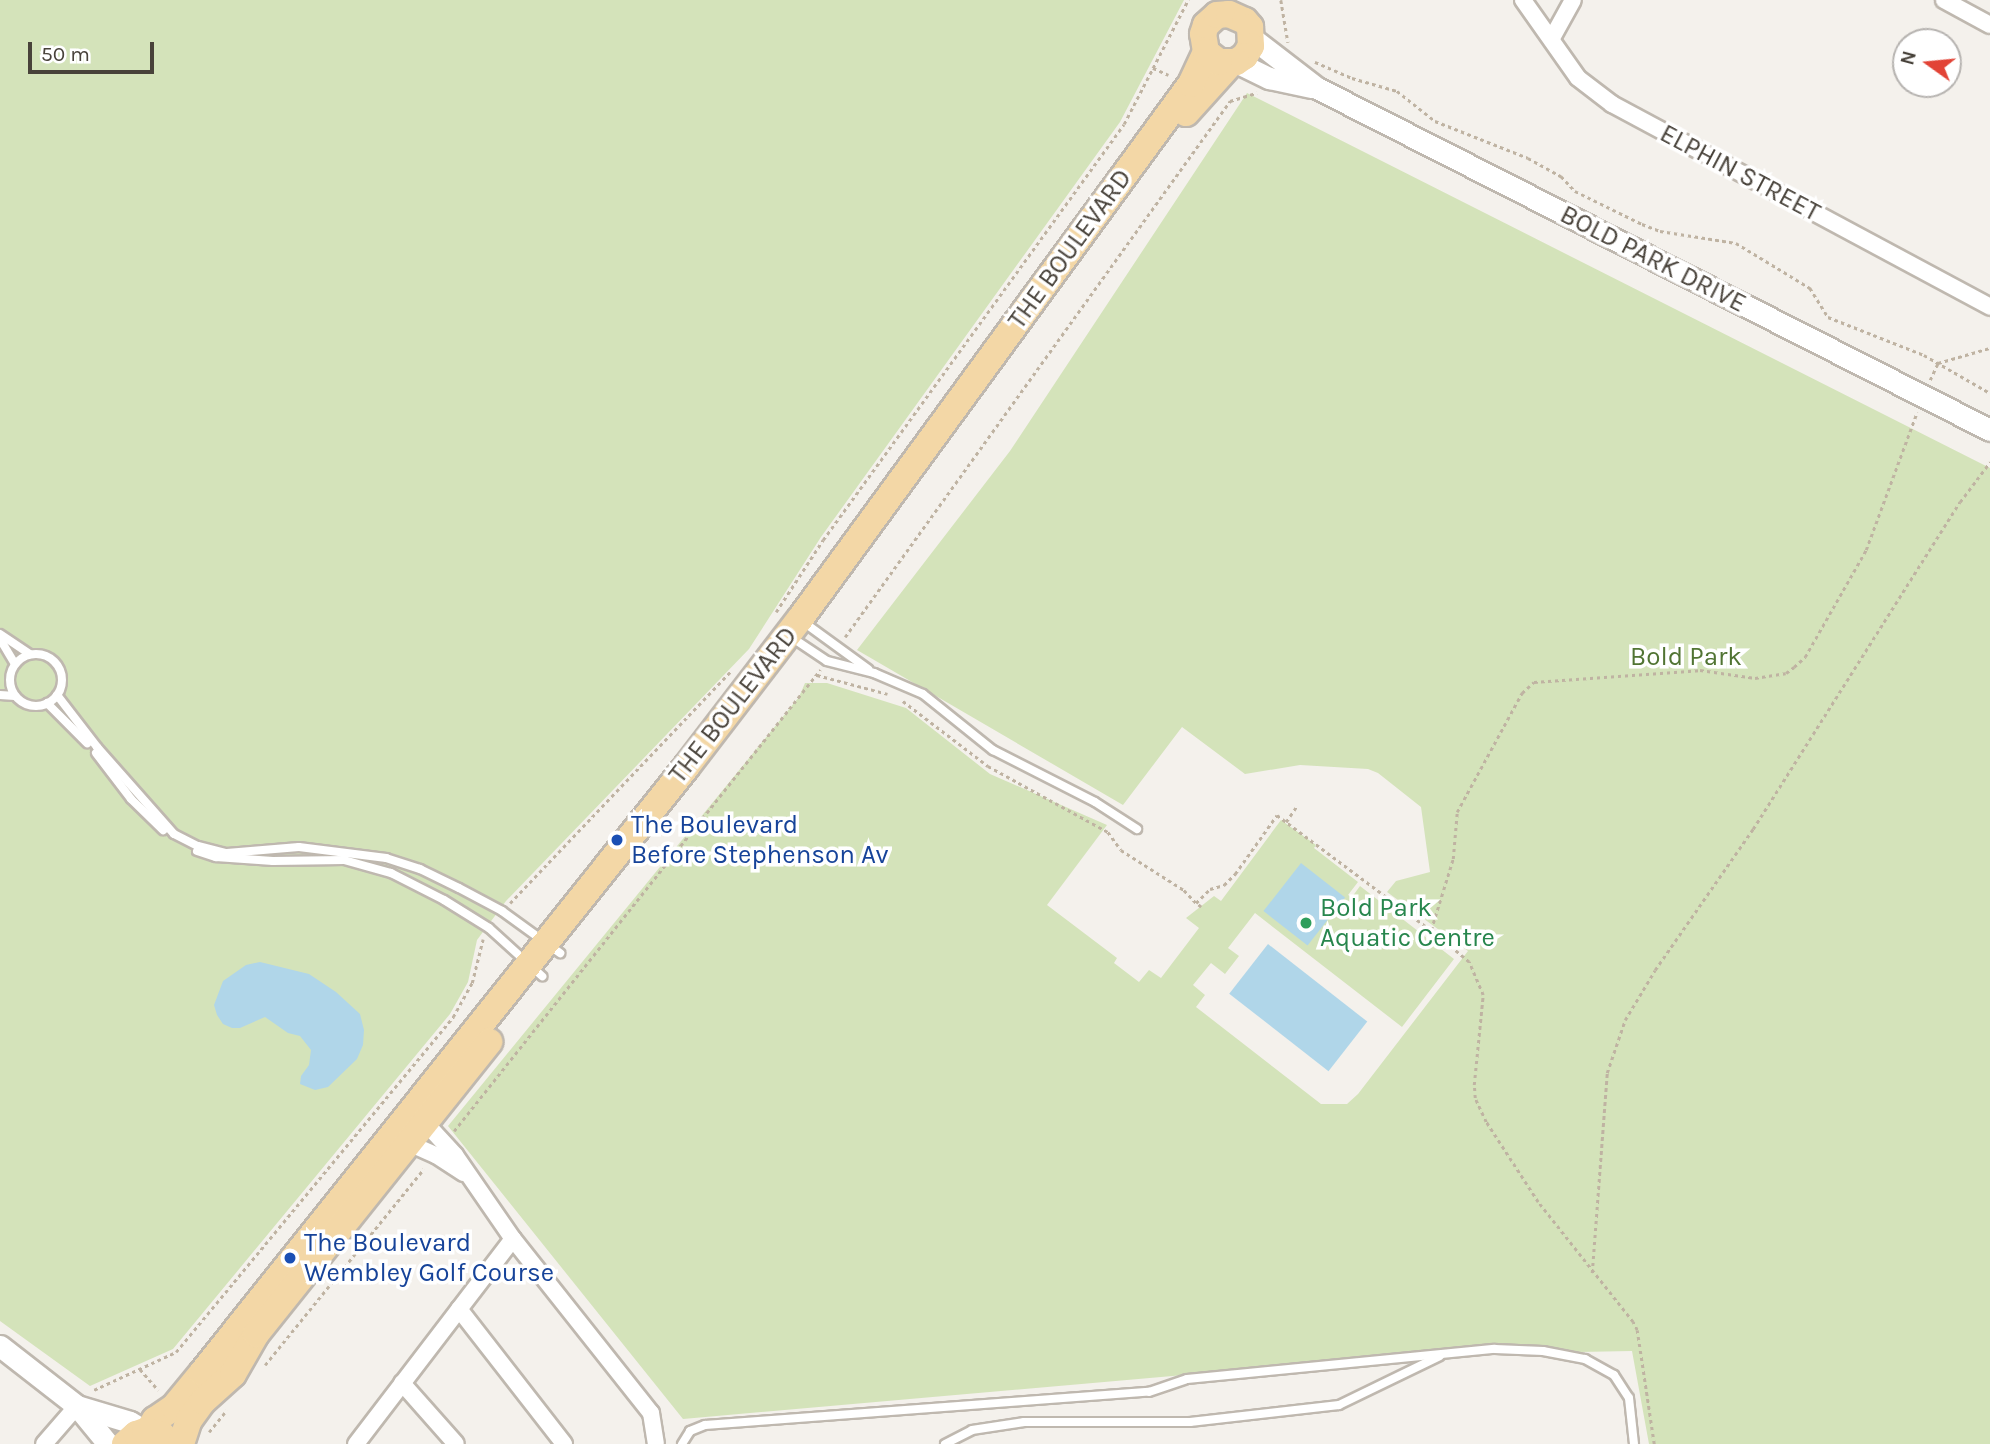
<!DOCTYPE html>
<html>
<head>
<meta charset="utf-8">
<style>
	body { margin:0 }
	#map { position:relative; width:1990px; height:1444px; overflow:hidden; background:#f4f1ec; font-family:Karla,sans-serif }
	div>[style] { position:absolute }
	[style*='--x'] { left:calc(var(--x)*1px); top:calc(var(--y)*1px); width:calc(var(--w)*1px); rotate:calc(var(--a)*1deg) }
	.green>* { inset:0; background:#d4e3ba }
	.water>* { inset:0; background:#b0d6e9; transform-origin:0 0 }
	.path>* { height:2.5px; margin-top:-1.25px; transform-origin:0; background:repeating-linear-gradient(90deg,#bfb3a2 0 3.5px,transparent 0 7px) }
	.roads { filter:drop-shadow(2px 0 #bfb8af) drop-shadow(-2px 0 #bfb8af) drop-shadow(0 2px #bfb8af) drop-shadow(0 -2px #bfb8af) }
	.service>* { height:8px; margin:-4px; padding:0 4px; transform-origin:4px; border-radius:4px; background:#fff }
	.service>.ring { margin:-4px; padding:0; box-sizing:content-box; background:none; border:8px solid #fff; border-radius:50% }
	.minor>* { height:16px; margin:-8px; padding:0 8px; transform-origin:8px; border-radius:8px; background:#fff }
	.tertiary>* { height:21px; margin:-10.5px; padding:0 10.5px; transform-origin:10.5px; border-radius:10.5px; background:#fff }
	.primary>* { height:26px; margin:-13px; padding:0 13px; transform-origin:13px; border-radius:13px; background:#f3d7a6 }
	.dots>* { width:19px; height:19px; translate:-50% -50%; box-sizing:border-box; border:4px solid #fff; border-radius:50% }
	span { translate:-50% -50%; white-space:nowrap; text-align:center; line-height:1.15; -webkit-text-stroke:7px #fff; paint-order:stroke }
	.street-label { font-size:26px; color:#48423a }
	.park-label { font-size:26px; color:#517433 }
	.transit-label { font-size:26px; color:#164399 }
	.left { translate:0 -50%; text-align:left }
	.leisure-label { font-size:26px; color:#27864d }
	.north { position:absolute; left:1892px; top:28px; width:70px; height:70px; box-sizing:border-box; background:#fff; border:2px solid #b6b3b0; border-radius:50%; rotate:285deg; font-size:19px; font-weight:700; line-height:28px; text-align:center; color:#48423a }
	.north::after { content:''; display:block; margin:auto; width:24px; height:32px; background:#e24336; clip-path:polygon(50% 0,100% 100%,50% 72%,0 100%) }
	.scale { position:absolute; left:28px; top:42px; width:126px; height:32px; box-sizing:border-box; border:4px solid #48423a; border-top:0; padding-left:9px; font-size:21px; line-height:24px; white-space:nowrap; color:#48423a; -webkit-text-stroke:5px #fff; paint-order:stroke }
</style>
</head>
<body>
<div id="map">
	<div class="green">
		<i style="clip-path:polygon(0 0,1184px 0,1120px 122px,821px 537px,749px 649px,506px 901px,477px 940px,468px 982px,450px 1014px,173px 1349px,90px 1386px,0 1321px)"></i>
		<i style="clip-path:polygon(1247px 93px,1990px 468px,1990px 1444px,1649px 1444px,1632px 1351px,1410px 1355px,683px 1419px,448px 1126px,799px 697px,805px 683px,827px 683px,906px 708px,990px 774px,1107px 825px,1047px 905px,1117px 958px,1114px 963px,1139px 982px,1149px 970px,1161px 978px,1199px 928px,1186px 918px,1214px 896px,1221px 901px,1281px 820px,1316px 845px,1314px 848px,1358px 882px,1348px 895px,1352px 897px,1360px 886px,1454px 959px,1402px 1027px,1255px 913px,1228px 948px,1239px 956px,1225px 974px,1211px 963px,1193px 985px,1205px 995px,1196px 1007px,1321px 1104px,1347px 1104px,1358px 1094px,1468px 951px,1387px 892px,1396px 881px,1430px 872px,1421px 807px,1378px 773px,1368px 769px,1300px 765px,1245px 774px,1182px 727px,1123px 805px,857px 650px,1010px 451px)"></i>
	</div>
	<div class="water">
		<i style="left:1301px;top:863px;width:56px;height:61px;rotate:38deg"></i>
		<i style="left:1268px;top:944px;width:126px;height:63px;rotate:38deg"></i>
		<i style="clip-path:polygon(260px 962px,309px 974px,336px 992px,360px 1014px,364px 1030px,363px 1045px,357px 1059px,328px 1087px,315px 1090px,300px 1084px,301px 1076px,309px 1065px,311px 1050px,300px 1036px,288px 1033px,265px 1017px,240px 1028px,232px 1028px,223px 1024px,217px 1015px,214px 1005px,223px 981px,246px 965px)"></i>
	</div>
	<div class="path">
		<i style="--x:1281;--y:0;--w:43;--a:80.5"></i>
		<i style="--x:1315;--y:62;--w:40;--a:23.4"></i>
		<i style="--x:1352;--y:78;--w:47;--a:16.1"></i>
		<i style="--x:1397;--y:91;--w:48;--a:38.3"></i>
		<i style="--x:1435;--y:121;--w:100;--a:21.7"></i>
		<i style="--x:1528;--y:158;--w:38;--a:29"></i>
		<i style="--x:1561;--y:176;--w:21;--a:47"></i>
		<i style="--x:1575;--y:191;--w:75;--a:26.2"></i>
		<i style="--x:1642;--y:224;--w:19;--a:21"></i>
		<i style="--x:1660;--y:231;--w:77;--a:9"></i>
		<i style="--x:1736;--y:243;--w:87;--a:31.3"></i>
		<i style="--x:1810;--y:288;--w:34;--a:58"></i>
		<i style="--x:1828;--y:317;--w:103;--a:21.6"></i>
		<i style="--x:1924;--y:355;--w:76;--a:29.9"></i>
		<i style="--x:1153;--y:68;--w:17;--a:24"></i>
		<i style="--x:1230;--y:101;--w:28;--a:-17"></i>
		<i style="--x:1930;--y:380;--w:19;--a:-65"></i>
		<i style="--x:1938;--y:363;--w:54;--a:-16.1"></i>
		<i style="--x:776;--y:612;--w:86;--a:-56.9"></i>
		<i style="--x:823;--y:540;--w:513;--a:-54.11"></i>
		<i style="--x:1124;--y:124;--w:140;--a:-62.7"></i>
		<i style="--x:845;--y:637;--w:660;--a:-54.31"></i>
		<i style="--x:817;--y:675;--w:73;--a:15"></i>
		<i style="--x:903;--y:701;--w:107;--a:37.4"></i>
		<i style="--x:988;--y:766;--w:137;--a:28.8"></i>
		<i style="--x:1108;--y:832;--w:22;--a:54"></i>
		<i style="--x:1121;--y:850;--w:75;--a:32.4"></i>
		<i style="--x:1184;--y:890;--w:18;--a:47"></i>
		<i style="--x:1286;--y:822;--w:18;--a:-56"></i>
		<i style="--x:510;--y:903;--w:319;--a:-46.4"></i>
		<i style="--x:1201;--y:907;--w:6;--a:-141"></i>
		<i style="--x:1196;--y:903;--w:20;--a:-45"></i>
		<i style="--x:1210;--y:889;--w:15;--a:-16"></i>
		<i style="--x:1224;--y:885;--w:16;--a:-45"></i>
		<i style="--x:1235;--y:874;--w:72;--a:-54.6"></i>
		<i style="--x:1277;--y:815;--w:192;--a:36.8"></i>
		<i style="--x:454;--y:1131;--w:589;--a:-51.55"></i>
		<i style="--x:1592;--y:1273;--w:201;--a:-85.7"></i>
		<i style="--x:1607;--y:1073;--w:56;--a:-71.2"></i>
		<i style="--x:1625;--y:1020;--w:58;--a:-59"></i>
		<i style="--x:1655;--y:970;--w:172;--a:-55.2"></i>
		<i style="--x:1753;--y:829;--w:387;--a:-57.7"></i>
		<i style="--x:1960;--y:502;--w:50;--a:-53.1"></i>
		<i style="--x:265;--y:1365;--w:252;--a:-51"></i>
		<i style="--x:140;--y:1369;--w:28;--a:49"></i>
		<i style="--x:94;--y:1390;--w:90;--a:-24.9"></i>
		<i style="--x:176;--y:1352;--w:435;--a:-50.4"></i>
		<i style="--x:453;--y:1017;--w:39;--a:-61"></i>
		<i style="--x:472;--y:983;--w:45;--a:-76"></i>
		<i style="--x:209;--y:1432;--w:28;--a:-51"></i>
		<i style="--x:1654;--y:1444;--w:115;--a:-98.5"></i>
		<i style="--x:1637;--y:1330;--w:9;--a:-117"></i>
		<i style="--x:1633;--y:1322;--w:153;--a:-128.4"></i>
		<i style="--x:1538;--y:1202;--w:95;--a:-123"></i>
		<i style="--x:1486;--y:1122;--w:26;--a:-115"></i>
		<i style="--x:1475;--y:1098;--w:13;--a:-94"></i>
		<i style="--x:1474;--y:1085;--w:90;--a:-84.3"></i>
		<i style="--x:1483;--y:995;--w:36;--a:-113"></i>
		<i style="--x:1469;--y:962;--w:50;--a:-139.9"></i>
		<i style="--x:1431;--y:930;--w:74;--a:-72.8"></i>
		<i style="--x:1453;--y:859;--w:47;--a:-85.1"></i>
		<i style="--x:1457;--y:812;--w:136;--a:-61.4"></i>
		<i style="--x:1522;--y:693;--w:16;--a:-43"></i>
		<i style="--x:1534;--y:682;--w:166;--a:-4.1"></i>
		<i style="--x:1700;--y:670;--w:56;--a:8.3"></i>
		<i style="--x:1755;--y:678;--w:31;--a:-9"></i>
		<i style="--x:1786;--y:673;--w:10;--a:-37"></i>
		<i style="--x:1794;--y:667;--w:15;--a:-42"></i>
		<i style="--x:1805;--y:657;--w:123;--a:-60.3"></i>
		<i style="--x:1866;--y:550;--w:147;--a:-69.7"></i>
	</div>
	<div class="roads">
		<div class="service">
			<i style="--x:802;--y:621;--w:82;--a:36"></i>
			<i style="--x:0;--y:634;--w:36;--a:34"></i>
			<i style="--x:791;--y:637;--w:43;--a:33.7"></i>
			<i style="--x:827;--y:661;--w:49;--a:14.3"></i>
			<i style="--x:874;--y:673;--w:53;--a:23.2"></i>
			<i style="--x:923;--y:694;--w:90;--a:38.7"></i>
			<i style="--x:993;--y:750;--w:114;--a:27"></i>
			<i style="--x:1095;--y:802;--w:50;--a:32.7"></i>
			<i style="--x:0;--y:639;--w:29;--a:59"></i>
			<i class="ring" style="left:10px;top:654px;width:44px;height:44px"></i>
			<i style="--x:0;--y:695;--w:15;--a:4"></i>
			<i style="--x:57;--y:695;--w:66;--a:52.4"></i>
			<i style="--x:97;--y:747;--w:116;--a:48.5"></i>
			<i style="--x:174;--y:834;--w:27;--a:27"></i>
			<i style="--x:198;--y:846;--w:30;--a:14"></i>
			<i style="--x:227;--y:853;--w:72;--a:-4.8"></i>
			<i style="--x:299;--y:847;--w:88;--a:7.2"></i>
			<i style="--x:386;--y:858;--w:36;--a:18"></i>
			<i style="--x:420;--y:869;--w:43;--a:26"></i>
			<i style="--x:459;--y:888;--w:49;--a:28.1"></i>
			<i style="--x:502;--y:911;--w:72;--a:35.9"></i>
			<i style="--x:47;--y:703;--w:57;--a:45"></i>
			<i style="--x:96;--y:753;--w:58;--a:52.7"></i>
			<i style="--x:131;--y:799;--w:45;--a:44.1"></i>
			<i style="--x:197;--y:851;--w:20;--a:18"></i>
			<i style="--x:216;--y:857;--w:57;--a:4"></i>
			<i style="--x:273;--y:861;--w:71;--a:-0.8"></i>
			<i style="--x:344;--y:860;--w:49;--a:15.5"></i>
			<i style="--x:391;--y:873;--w:59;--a:27"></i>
			<i style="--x:444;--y:900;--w:53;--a:31.9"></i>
			<i style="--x:489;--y:928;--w:72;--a:42.2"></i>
			<i style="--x:682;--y:1444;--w:15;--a:-58"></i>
			<i style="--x:690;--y:1431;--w:16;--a:-22"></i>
			<i style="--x:705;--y:1425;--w:445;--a:-4.3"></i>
			<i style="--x:1149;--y:1392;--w:40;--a:-18.9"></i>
			<i style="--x:1187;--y:1379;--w:309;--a:-5.6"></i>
			<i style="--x:1495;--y:1349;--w:48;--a:2.4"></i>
			<i style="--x:1543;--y:1351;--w:43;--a:10.8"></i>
			<i style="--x:1585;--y:1359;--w:33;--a:29"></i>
			<i style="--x:1614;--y:1375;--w:27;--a:57"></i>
			<i style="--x:1629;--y:1398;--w:46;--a:83.8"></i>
			<i style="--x:945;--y:1444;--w:30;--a:-27"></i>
			<i style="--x:972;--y:1430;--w:53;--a:-8.7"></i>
			<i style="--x:1024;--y:1422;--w:166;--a:0"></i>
			<i style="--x:1190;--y:1422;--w:150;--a:-6.5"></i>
			<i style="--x:1339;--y:1405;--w:112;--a:-25.9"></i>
		</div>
		<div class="minor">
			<i style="--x:1523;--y:0;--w:95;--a:54.8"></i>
			<i style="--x:1578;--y:78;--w:43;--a:37.4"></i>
			<i style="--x:1612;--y:104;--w:429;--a:28.2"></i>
			<i style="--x:1944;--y:0;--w:52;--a:28.5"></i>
			<i style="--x:1552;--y:38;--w:43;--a:-61.1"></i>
			<i style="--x:420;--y:1117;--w:52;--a:47.4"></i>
			<i style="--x:455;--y:1155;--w:102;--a:55.4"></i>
			<i style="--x:513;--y:1239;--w:222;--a:51.6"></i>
			<i style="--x:651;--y:1413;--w:31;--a:81"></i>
			<i style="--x:404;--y:1141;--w:35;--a:24"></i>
			<i style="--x:436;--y:1155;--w:33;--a:33"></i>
			<i style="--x:459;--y:1309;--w:171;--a:52.1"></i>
			<i style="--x:402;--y:1383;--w:81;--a:48.5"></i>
			<i style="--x:44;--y:1444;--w:50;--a:-49"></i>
			<i style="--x:356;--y:1444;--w:258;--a:-52.6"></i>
		</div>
		<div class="tertiary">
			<i style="--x:1252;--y:38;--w:82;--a:37.6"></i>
			<i style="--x:1317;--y:88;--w:755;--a:26.94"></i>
			<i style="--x:1236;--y:62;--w:37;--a:26"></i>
			<i style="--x:1269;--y:78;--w:43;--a:12.1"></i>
			<i style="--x:0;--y:1346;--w:98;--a:37.9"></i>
			<i style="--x:77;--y:1406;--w:49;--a:50.8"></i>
			<i style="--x:77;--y:1406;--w:55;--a:16.8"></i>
			<i style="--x:130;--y:1422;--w:17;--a:31"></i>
		</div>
		<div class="primary">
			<i style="--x:1186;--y:113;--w:67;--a:-48"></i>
			<i style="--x:148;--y:1431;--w:13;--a:-58"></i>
			<i style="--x:155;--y:1420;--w:23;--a:-34"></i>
			<i style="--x:174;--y:1407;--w:44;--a:-50.5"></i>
			<i style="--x:202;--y:1373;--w:777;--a:-51.37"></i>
			<i style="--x:687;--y:766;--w:185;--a:-52.5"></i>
			<i style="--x:800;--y:619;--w:663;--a:-53.84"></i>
			<i style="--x:1191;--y:84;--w:35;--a:-65"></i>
			<i style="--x:1206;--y:52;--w:18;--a:-99"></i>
			<i style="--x:1203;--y:34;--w:9;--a:-72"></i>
			<i style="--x:1206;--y:25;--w:15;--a:-42"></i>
			<i style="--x:1217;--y:15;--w:12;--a:-5"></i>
			<i style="--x:1229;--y:14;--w:17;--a:24"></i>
			<i style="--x:1245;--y:21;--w:8;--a:50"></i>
			<i style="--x:1250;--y:27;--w:19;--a:87"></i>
			<i style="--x:1251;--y:46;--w:12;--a:121"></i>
			<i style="--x:1245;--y:56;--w:11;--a:146"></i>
			<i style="--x:1236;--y:62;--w:17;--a:180"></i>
			<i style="--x:1219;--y:62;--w:16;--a:-142"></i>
			<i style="--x:125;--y:1444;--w:15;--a:-42"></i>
			<i style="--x:136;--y:1434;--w:9;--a:-18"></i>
			<i style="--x:145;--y:1431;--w:18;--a:13"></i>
			<i style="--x:181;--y:1444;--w:25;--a:-72"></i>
			<i style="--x:189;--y:1420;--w:24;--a:-54"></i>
			<i style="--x:203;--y:1401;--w:40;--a:-42"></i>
			<i style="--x:233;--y:1374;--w:46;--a:-60.1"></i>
			<i style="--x:256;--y:1334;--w:374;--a:-51.4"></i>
		</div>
	</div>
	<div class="dots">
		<i style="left:617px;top:840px;background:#1a4fb4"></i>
		<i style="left:1306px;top:923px;background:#2e9e5b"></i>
		<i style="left:290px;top:1258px;background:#1a4fb4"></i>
	</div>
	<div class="street-label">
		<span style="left:1740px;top:173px;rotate:28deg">ELPHIN STREET</span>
		<span style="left:1070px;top:249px;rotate:-54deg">THE BOULEVARD</span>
		<span style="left:1653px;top:259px;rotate:27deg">BOLD PARK DRIVE</span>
		<span style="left:733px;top:705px;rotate:-52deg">THE BOULEVARD</span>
	</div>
	<div class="park-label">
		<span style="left:1686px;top:657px">Bold Park</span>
	</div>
	<div class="transit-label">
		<span class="left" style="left:631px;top:840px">The Boulevard<br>Before Stephenson Av</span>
		<span class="left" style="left:304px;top:1258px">The Boulevard<br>Wembley Golf Course</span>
	</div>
	<div class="leisure-label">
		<span class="left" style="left:1320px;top:923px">Bold Park<br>Aquatic Centre</span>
	</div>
	<div class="north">N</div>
	<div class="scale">50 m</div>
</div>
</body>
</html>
